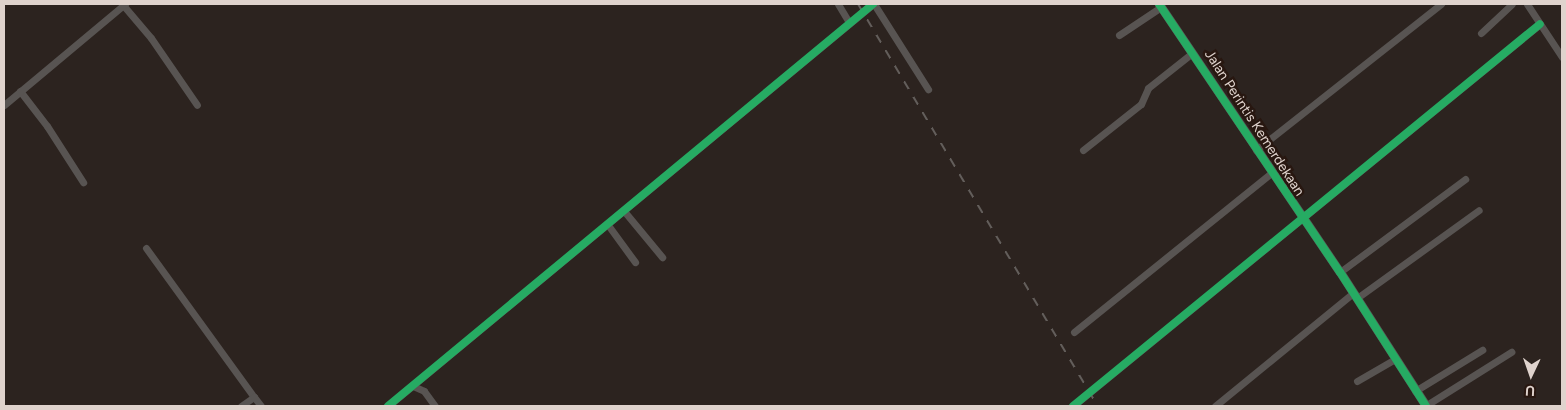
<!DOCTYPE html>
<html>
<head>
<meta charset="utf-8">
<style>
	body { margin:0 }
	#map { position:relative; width:1566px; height:410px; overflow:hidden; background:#2c231f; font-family:Figtree,sans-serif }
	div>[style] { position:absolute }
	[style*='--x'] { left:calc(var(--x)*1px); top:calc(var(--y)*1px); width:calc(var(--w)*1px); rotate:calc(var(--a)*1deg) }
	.minor>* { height:7px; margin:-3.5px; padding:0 3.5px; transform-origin:3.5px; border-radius:3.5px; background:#585452 }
	.tertiary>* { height:9px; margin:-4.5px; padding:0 4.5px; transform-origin:4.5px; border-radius:4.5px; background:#585452 }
	.rail>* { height:2px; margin-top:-1px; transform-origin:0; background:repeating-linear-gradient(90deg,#635e5b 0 9px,transparent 0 18px) }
	.cycleway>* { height:8px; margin:-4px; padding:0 4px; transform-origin:4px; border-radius:4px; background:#26ab63 }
	span { translate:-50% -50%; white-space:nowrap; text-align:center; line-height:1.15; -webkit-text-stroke:5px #281710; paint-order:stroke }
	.street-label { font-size:14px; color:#dfd3cd }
	.frame { position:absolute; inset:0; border:5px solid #dfd3cd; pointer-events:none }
	.north { position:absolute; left:1506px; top:350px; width:50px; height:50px; -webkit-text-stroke:4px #281710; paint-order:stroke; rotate:183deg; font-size:14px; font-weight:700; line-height:20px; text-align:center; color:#dfd3cd }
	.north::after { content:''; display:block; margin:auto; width:18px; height:22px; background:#dfd3cd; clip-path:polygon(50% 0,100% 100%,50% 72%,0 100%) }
</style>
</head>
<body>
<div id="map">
	<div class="minor">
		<i style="--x:838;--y:4;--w:21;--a:59"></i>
		<i style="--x:874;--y:4;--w:101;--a:57.6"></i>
		<i style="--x:1527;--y:4;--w:64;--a:56.6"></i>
		<i style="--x:123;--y:5;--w:43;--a:49.7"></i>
		<i style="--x:151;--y:38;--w:81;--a:55.5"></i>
		<i style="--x:1481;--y:33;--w:42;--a:-43.1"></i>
		<i style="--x:1119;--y:35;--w:50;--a:-33.7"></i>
		<i style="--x:20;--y:91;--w:44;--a:52.4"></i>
		<i style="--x:47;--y:126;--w:67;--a:57.3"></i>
		<i style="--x:4;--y:105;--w:158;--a:-39.9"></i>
		<i style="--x:1083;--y:150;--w:74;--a:-38.4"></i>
		<i style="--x:1141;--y:104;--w:17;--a:-66"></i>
		<i style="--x:1148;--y:88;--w:56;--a:-38.5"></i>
		<i style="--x:1256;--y:150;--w:236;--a:-38.3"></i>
		<i style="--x:624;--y:211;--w:60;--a:50.4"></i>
		<i style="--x:608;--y:225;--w:46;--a:53.9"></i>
		<i style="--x:146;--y:248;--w:184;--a:54.1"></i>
		<i style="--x:1340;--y:272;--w:156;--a:-36.6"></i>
		<i style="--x:1357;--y:298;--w:150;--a:-35.8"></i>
		<i style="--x:1074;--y:332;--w:253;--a:-38.9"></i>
		<i style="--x:1357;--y:381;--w:44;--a:-30.1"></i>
		<i style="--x:413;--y:386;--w:12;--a:24"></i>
		<i style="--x:424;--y:391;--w:19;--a:54"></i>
		<i style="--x:1415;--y:391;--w:79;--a:-31.5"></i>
		<i style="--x:241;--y:406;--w:16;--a:-35"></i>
		<i style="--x:254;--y:397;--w:11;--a:52"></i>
		<i style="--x:388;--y:406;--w:630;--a:-39.65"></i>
		<i style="--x:1073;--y:406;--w:603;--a:-39.28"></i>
		<i style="--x:1215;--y:406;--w:178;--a:-39.3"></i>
		<i style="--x:1425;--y:406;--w:102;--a:-32.1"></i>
	</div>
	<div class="tertiary">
		<i style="--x:1159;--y:4;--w:323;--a:56"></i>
		<i style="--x:1340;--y:272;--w:159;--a:57.3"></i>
	</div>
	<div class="rail">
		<i style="--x:858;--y:4;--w:468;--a:59.2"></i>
	</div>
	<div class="cycleway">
		<i style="--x:1159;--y:4;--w:323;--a:56"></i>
		<i style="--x:1340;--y:272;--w:159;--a:57.3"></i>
		<i style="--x:388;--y:406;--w:630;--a:-39.65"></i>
		<i style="--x:1073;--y:406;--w:603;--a:-39.28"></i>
	</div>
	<div class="street-label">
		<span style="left:1254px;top:123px;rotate:57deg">Jalan Perintis Kemerdekaan</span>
	</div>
	<div class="frame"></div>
	<div class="north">U</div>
</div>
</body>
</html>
